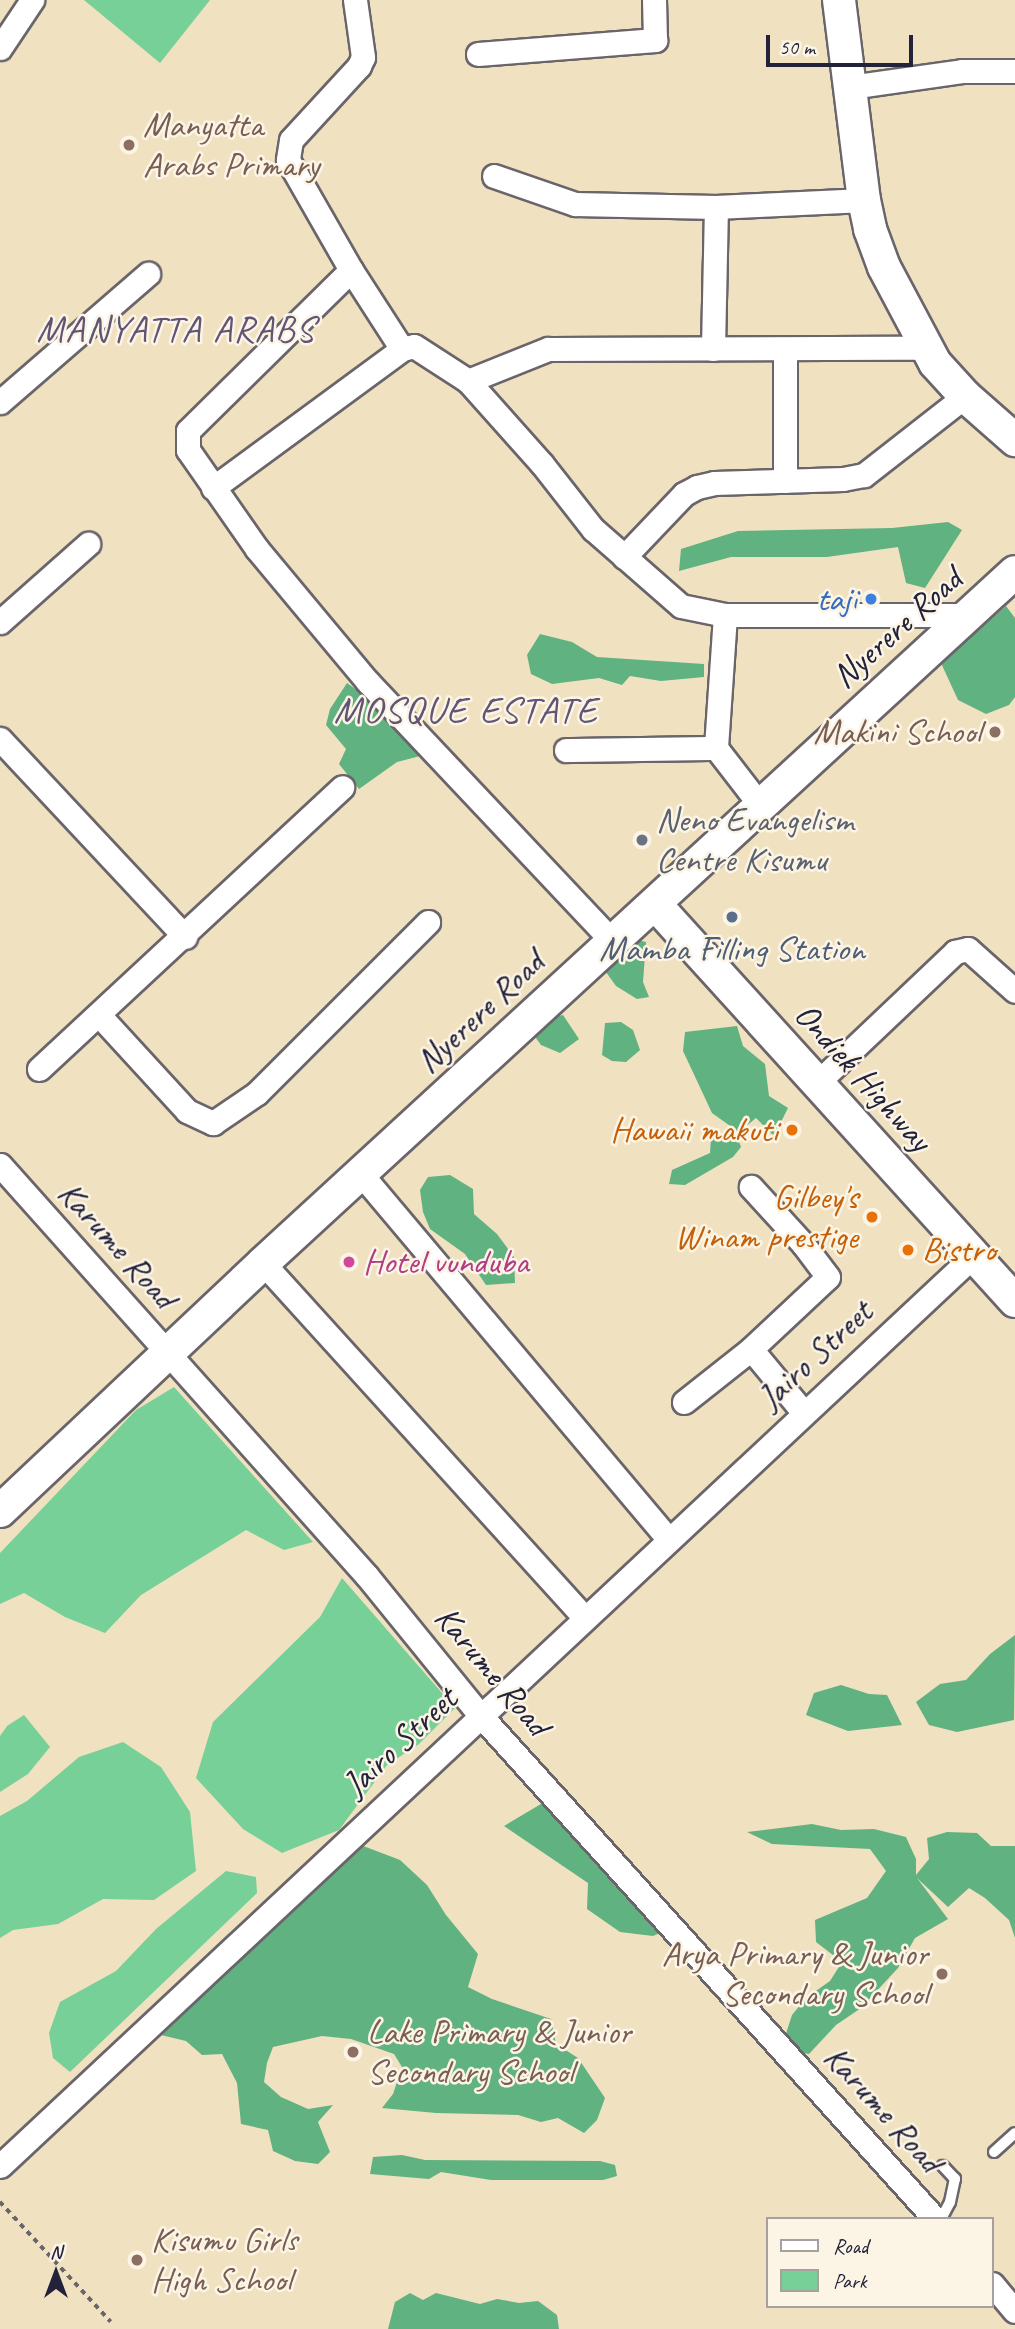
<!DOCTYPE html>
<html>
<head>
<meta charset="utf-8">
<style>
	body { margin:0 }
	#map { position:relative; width:1015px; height:2329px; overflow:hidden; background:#f0e1c1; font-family:Caveat,sans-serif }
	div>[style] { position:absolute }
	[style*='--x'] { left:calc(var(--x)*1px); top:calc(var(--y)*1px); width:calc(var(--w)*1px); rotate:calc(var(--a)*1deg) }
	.green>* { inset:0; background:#76d097 }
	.forest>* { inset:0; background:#60b280 }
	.path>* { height:3.5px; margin-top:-1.75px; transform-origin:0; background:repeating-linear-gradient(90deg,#6a656a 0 5px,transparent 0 10px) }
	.roads { filter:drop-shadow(2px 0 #6a656a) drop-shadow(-2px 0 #6a656a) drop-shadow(0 2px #6a656a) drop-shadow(0 -2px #6a656a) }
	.lane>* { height:10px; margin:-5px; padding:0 5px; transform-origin:5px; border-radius:5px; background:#fff }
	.street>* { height:23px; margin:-11.5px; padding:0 11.5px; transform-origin:11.5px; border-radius:11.5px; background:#fff }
	.secondary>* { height:32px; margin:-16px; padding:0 16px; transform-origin:16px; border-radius:16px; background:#fff }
	.dots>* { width:19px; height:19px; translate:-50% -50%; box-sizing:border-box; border:4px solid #fcf5e5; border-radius:50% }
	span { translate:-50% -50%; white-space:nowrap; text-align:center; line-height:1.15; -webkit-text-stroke:5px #fcf5e5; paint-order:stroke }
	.education-label { font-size:35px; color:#785e54 }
	.left { translate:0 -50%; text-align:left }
	.right { translate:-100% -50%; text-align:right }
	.shop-label { font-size:35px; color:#366cbe }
	.street-label { font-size:35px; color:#22223b }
	.worship-label { font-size:35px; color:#5b616d }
	.service-label { font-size:35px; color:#4e5e75 }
	.food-label { font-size:35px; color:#c56008 }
	.hotel-label { font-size:35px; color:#b23c85 }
	.neighbourhood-label { font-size:37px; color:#615475; letter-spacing:2px }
	.quarter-label { font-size:38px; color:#615475; letter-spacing:2px }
	.legend { position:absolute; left:766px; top:2217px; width:228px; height:91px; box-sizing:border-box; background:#fcf5e5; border:2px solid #a5a1a1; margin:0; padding:9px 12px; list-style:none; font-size:21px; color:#22223b }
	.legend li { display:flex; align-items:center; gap:14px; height:35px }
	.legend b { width:35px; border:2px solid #a5a1a1 }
	.north { position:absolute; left:21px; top:2238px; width:70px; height:70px; -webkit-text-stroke:5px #fcf5e5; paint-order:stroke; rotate:0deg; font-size:19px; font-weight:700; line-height:28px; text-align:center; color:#22223b }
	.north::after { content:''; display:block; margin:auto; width:24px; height:32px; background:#22223b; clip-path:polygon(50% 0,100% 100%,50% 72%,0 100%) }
	.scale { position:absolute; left:766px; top:35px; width:147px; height:32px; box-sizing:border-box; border:4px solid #22223b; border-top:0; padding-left:9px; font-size:21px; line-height:24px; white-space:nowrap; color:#22223b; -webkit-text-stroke:5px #fcf5e5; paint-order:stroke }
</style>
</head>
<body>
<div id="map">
	<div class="green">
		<i style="clip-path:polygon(84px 0,210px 0,160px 63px)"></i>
		<i style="clip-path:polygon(174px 1387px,313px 1542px,284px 1550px,246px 1530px,141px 1595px,105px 1633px,65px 1617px,24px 1593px,0 1604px,0 1553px,136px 1410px)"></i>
		<i style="clip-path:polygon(342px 1578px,455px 1708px,419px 1744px,387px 1765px,339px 1830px,282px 1853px,243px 1829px,196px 1778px,213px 1722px,320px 1617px)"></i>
		<i style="clip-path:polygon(24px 1715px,50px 1747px,28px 1774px,0 1792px,0 1736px,7px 1726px)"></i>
		<i style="clip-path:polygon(123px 1742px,161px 1767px,190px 1812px,196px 1871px,154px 1900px,103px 1899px,58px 1924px,13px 1930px,0 1938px,0 1816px,27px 1801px,79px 1757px)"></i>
		<i style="clip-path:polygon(226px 1871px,256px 1877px,257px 1893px,70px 2072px,53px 2058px,49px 2033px,60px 2002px,116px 1971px,156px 1929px)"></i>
	</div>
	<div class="forest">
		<i style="clip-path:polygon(948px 522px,962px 530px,925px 588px,906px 583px,898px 547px,827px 557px,731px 557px,679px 571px,681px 549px,738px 531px,892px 528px)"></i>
		<i style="clip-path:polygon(1006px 606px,1015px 618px,1015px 697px,1009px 705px,986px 714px,958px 700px,941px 663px)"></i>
		<i style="clip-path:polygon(540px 634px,572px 642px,597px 657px,704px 664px,704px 677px,661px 681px,630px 676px,622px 685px,599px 678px,552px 684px,531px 674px,527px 655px)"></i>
		<i style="clip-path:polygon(347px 683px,361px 693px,424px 755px,397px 762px,359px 789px,339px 764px,346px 749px,326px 725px,330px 709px)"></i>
		<i style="clip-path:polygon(632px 939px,646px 942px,643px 982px,649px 997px,637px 999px,616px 986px,603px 968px)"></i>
		<i style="clip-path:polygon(563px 1015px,579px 1039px,560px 1053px,541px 1045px,533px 1034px,548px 1018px)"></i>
		<i style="clip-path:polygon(621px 1022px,633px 1030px,640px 1050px,626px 1062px,612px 1061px,602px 1055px,605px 1023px)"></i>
		<i style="clip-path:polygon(737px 1026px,743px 1046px,765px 1064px,769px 1096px,788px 1108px,774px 1136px,756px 1118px,739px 1132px,734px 1129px,741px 1147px,733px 1157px,685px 1185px,669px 1184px,672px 1170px,710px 1153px,711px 1138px,733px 1128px,712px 1113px,683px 1051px,685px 1032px)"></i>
		<i style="clip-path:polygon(450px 1175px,473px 1189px,474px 1214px,497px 1234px,514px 1257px,515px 1283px,486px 1285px,465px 1254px,430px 1229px,423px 1212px,420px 1190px,428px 1177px)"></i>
		<i style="clip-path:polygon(1015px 1635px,1014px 1720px,957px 1732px,929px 1725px,916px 1702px,940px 1684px,966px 1680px,990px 1654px)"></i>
		<i style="clip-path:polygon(841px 1685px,869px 1694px,887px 1695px,902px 1725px,848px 1731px,806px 1715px,814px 1693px)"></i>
		<i style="clip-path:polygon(546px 1801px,651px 1890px,683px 1923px,653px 1936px,620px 1932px,587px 1909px,588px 1883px,504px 1826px)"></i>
		<i style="clip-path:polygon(812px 1824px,841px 1830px,874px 1829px,906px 1837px,916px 1859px,916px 1875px,929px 1859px,927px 1838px,947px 1832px,977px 1833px,991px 1846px,1015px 1846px,1015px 1938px,1009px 1920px,985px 1898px,969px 1888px,948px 1907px,917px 1878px,948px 1919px,915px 1938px,898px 1968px,861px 2008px,836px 2025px,809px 2054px,781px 2049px,792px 2015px,806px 1998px,830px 1981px,842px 1962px,816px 1942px,815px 1920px,867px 1898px,886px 1871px,870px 1849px,772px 1844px,747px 1832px)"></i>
		<i style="clip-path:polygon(358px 1844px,400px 1860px,427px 1885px,446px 1915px,478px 1954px,468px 1987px,492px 1999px,551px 2019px,556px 2044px,578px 2058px,605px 2098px,597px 2120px,584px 2133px,558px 2118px,541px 2122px,518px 2115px,436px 2113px,382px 2108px,393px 2094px,402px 2067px,394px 2054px,351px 2039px,322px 2036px,273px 2047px,267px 2063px,264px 2082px,281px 2097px,308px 2109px,333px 2105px,318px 2122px,330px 2152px,318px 2164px,295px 2161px,273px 2151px,268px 2130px,241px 2124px,237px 2083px,222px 2054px,202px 2055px,186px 2041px,161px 2035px,186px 2007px)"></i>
		<i style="clip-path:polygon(402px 2155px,425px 2160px,600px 2161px,615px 2165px,617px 2176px,603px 2180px,491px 2180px,441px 2172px,429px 2179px,370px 2174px,373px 2157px)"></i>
		<i style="clip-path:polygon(410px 2293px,423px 2300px,436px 2293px,480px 2304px,497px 2299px,519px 2303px,538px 2301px,557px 2315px,559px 2329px,388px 2329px,395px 2302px)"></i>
	</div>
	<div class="path">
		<i style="--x:0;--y:2202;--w:163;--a:47.2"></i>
	</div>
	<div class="roads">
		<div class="lane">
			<i style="--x:994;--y:2152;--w:28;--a:-42"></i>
			<i style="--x:941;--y:2219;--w:19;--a:-62"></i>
			<i style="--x:950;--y:2202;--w:24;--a:-78"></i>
			<i style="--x:955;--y:2179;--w:18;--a:-133"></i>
		</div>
		<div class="street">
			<i style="--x:355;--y:0;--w:58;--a:82"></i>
			<i style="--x:363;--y:57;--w:10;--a:114"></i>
			<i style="--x:359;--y:66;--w:100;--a:132.6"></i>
			<i style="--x:291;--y:140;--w:20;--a:99"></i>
			<i style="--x:288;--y:160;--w:127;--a:60.2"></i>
			<i style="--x:351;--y:270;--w:94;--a:57.2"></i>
			<i style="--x:0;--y:48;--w:58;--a:-56.3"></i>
			<i style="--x:478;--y:54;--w:178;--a:-4.5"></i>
			<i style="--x:655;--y:40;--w:40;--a:-91.4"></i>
			<i style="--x:850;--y:87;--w:113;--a:-8.1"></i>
			<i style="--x:962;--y:71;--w:53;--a:0"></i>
			<i style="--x:494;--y:176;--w:86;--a:19.1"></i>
			<i style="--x:575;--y:204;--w:141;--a:1.2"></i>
			<i style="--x:351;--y:270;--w:229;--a:135.4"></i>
			<i style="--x:188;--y:431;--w:19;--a:90"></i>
			<i style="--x:188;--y:450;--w:121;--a:55.1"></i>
			<i style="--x:257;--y:549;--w:173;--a:50.2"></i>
			<i style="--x:368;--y:682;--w:357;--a:46.7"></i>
			<i style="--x:713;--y:349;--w:142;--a:-88.8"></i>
			<i style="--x:716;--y:207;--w:148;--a:-2.7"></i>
			<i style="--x:785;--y:349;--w:132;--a:90"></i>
			<i style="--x:468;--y:381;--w:86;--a:-21.8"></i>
			<i style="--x:548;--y:349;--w:377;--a:-0.2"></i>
			<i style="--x:0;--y:402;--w:196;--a:-40.9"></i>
			<i style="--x:213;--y:488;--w:235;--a:-36.3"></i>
			<i style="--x:402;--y:349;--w:12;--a:-14"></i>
			<i style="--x:414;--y:346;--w:64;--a:32.9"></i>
			<i style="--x:468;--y:381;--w:111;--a:48.3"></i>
			<i style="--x:542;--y:464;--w:83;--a:51.9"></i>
			<i style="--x:593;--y:529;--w:117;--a:41.2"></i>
			<i style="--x:681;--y:606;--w:45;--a:11.6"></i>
			<i style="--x:725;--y:615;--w:244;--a:0"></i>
			<i style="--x:624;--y:557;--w:87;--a:-46.4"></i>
			<i style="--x:684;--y:494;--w:15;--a:-28"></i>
			<i style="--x:697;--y:487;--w:17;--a:-13"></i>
			<i style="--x:714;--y:483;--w:129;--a:-1.8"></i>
			<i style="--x:843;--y:479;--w:21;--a:-11"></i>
			<i style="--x:864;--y:475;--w:128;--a:-38"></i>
			<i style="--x:725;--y:615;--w:133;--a:93.9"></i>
			<i style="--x:716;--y:748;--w:72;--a:52.3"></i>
			<i style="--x:0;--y:622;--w:118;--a:-41.6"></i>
			<i style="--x:0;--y:739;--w:271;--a:46.9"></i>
			<i style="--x:566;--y:750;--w:150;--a:-0.8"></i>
			<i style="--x:99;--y:1015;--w:130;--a:47.5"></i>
			<i style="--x:187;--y:1111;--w:29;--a:25"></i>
			<i style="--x:213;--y:1123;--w:53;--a:-34.3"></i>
			<i style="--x:257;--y:1093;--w:242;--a:-45"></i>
			<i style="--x:39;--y:1069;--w:414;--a:-42.9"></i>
			<i style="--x:816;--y:1084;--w:192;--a:-43.5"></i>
			<i style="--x:955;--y:952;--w:13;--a:-13"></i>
			<i style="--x:968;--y:949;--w:63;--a:41.8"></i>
			<i style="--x:0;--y:1165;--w:551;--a:48.24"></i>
			<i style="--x:367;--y:1576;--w:179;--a:50.9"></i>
			<i style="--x:480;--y:1715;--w:679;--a:47.92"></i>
			<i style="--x:361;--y:1174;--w:476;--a:49.9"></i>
			<i style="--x:263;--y:1263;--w:478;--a:47.8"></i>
			<i style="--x:751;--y:1349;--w:83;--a:50.4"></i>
			<i style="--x:684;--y:1402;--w:85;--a:-38.3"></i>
			<i style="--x:751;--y:1349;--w:105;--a:-43.1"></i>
			<i style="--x:828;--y:1277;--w:40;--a:-127"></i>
			<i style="--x:804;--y:1245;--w:79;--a:-132.4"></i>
			<i style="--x:0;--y:2166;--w:1332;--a:-43.08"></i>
			<i style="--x:992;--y:2284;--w:35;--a:50"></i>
		</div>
		<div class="secondary">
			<i style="--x:839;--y:0;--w:202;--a:82.9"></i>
			<i style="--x:864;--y:200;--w:30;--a:78"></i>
			<i style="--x:870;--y:229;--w:40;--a:69.8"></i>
			<i style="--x:884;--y:267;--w:109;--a:62"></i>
			<i style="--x:935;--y:363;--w:45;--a:47.7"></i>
			<i style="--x:965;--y:396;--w:67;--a:41.3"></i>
			<i style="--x:655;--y:904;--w:536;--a:47.8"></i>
			<i style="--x:0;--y:1511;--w:361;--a:-43.3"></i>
			<i style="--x:263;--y:1263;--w:1021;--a:-42.58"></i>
		</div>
	</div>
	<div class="dots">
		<i style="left:129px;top:145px;background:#8d6e63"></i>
		<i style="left:871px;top:599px;background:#3f7fe0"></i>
		<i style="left:995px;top:732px;background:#8d6e63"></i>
		<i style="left:642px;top:840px;background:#6b7280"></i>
		<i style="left:732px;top:917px;background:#5c6f8a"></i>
		<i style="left:792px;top:1130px;background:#e8710a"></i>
		<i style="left:872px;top:1217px;background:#e8710a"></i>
		<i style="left:908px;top:1250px;background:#e8710a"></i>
		<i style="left:349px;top:1262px;background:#d1479c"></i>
		<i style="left:942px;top:1974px;background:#8d6e63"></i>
		<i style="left:353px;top:2052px;background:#8d6e63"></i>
		<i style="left:137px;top:2260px;background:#8d6e63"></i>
	</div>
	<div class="education-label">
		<span class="left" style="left:143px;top:145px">Manyatta<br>Arabs Primary</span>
		<span class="right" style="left:981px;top:732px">Makini School</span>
		<span class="right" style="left:928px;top:1974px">Arya Primary &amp; Junior<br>Secondary School</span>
		<span class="left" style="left:367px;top:2052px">Lake Primary &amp; Junior<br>Secondary School</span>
		<span class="left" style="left:151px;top:2260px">Kisumu Girls<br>High School</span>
	</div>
	<div class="shop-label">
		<span class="right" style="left:857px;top:599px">taji</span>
	</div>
	<div class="street-label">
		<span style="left:897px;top:628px;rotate:-42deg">Nyerere Road</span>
		<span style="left:480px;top:1012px;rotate:-43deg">Nyerere Road</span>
		<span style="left:863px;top:1077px;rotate:48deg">Ondiek Highway</span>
		<span style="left:117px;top:1245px;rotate:48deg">Karume Road</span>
		<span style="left:815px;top:1355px;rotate:-43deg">Jairo Street</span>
		<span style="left:492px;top:1671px;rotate:50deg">Karume Road</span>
		<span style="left:400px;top:1742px;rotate:-43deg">Jairo Street</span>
		<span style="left:883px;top:2109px;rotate:48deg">Karume Road</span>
	</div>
	<div class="worship-label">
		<span class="left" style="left:656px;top:840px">Neno Evangelism<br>Centre Kisumu</span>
	</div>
	<div class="service-label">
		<span style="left:732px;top:949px">Mamba Filling Station</span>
	</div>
	<div class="food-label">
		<span class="right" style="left:778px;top:1130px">Hawaii makuti</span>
		<span class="right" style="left:858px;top:1217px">Gilbey's<br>Winam prestige</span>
		<span class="left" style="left:922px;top:1250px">Bistro</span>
	</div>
	<div class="hotel-label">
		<span class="left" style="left:363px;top:1262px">Hotel vunduba</span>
	</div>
	<div class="neighbourhood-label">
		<span style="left:176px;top:329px">MANYATTA ARABS</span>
	</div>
	<div class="quarter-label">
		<span style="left:466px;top:710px">MOSQUE ESTATE</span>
	</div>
	<ul class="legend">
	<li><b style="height:9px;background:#fff"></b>Road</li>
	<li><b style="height:19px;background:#76d097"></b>Park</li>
	</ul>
	<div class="north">N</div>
	<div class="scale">50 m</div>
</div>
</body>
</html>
